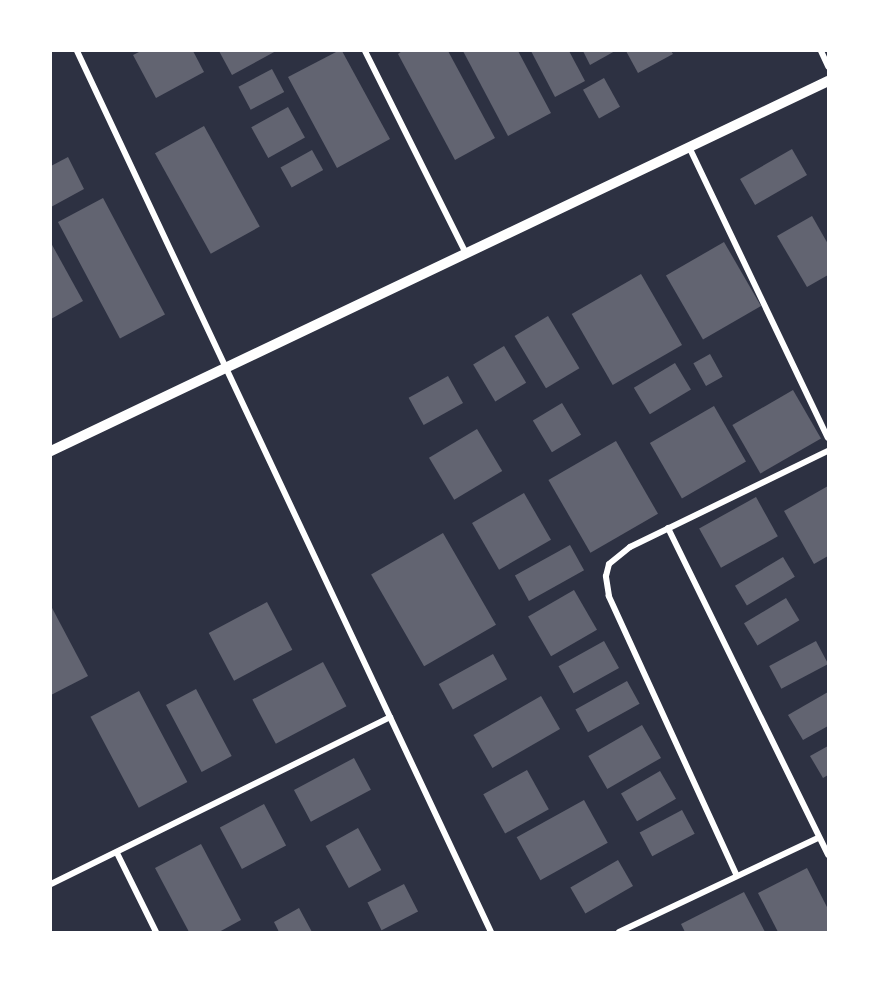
<!DOCTYPE html>
<html>
<head>
<meta charset="utf-8">
<style>
	body { margin:0 }
	#map { position:relative; width:879px; height:983px; overflow:hidden; background:#2d3142; font-family:Barlow,sans-serif }
	div>[style] { position:absolute }
	[style*='--x'] { left:calc(var(--x)*1px); top:calc(var(--y)*1px); width:calc(var(--w)*1px); rotate:calc(var(--a)*1deg) }
	.building>* { inset:0; background:#626471; transform-origin:0 0 }
	.minor>* { height:6px; margin:-3px; padding:0 3px; transform-origin:3px; border-radius:3px; background:#fff }
	.tertiary>* { height:10px; margin:-5px; padding:0 5px; transform-origin:5px; border-radius:5px; background:#fff }
	span { translate:-50% -50%; white-space:nowrap; text-align:center; line-height:1.15; -webkit-text-stroke:6px #fff; paint-order:stroke }
	.frame { position:absolute; inset:0; border:52px solid #fff; pointer-events:none }
</style>
</head>
<body>
<div id="map">
	<div class="building">
		<i style="clip-path:polygon(141px 51px,193px 51px,204px 72px,156px 98px,133px 55px)"></i>
		<i style="clip-path:polygon(219px 51px,276px 51px,232px 75px)"></i>
		<i style="clip-path:polygon(338px 51px,342px 51px,390px 139px,337px 168px,288px 77px)"></i>
		<i style="clip-path:polygon(402px 51px,448px 51px,495px 138px,455px 160px,398px 54px)"></i>
		<i style="clip-path:polygon(463px 51px,518px 51px,551px 113px,508px 136px)"></i>
		<i style="clip-path:polygon(531px 51px,569px 51px,585px 81px,555px 97px)"></i>
		<i style="clip-path:polygon(583px 51px,615px 51px,590px 65px)"></i>
		<i style="clip-path:polygon(626px 51px,671px 51px,673px 54px,638px 73px)"></i>
		<i style="left:272px;top:69px;width:26px;height:38px;rotate:62deg"></i>
		<i style="left:604px;top:78px;width:33px;height:24px;rotate:61deg"></i>
		<i style="left:288px;top:107px;width:35px;height:42px;rotate:61deg"></i>
		<i style="left:204px;top:126px;width:115px;height:56px;rotate:61deg"></i>
		<i style="left:792px;top:149px;width:30px;height:60px;rotate:60deg"></i>
		<i style="left:312px;top:150px;width:23px;height:36px;rotate:61deg"></i>
		<i style="clip-path:polygon(68px 157px,84px 189px,51px 207px,51px 166px)"></i>
		<i style="left:103px;top:198px;width:132px;height:51px;rotate:62deg"></i>
		<i style="clip-path:polygon(812px 216px,828px 244px,828px 275px,807px 287px,777px 236px)"></i>
		<i style="left:724px;top:242px;width:74px;height:67px;rotate:60deg"></i>
		<i style="clip-path:polygon(51px 243px,83px 301px,51px 319px)"></i>
		<i style="left:641px;top:274px;width:82px;height:80px;rotate:60deg"></i>
		<i style="left:548px;top:316px;width:61px;height:39px;rotate:59deg"></i>
		<i style="left:504px;top:346px;width:43px;height:36px;rotate:59deg"></i>
		<i style="left:710px;top:354px;width:26px;height:19px;rotate:61deg"></i>
		<i style="left:675px;top:363px;width:31px;height:48px;rotate:59deg"></i>
		<i style="left:448px;top:376px;width:31px;height:45px;rotate:61deg"></i>
		<i style="left:793px;top:390px;width:56px;height:70px;rotate:60deg"></i>
		<i style="left:562px;top:403px;width:37px;height:34px;rotate:59deg"></i>
		<i style="left:714px;top:406px;width:64px;height:74px;rotate:60deg"></i>
		<i style="left:477px;top:429px;width:49px;height:56px;rotate:59deg"></i>
		<i style="left:616px;top:441px;width:84px;height:78px;rotate:60deg"></i>
		<i style="clip-path:polygon(828px 486px,828px 556px,814px 564px,784px 511px)"></i>
		<i style="left:524px;top:493px;width:54px;height:60px;rotate:60deg"></i>
		<i style="left:756px;top:497px;width:45px;height:65px;rotate:61deg"></i>
		<i style="left:443px;top:533px;width:106px;height:83px;rotate:60deg"></i>
		<i style="left:570px;top:545px;width:29px;height:63px;rotate:61deg"></i>
		<i style="left:783px;top:557px;width:23px;height:56px;rotate:59deg"></i>
		<i style="left:574px;top:590px;width:46px;height:53px;rotate:60deg"></i>
		<i style="left:786px;top:598px;width:26px;height:49px;rotate:59deg"></i>
		<i style="left:267px;top:602px;width:54px;height:66px;rotate:62deg"></i>
		<i style="clip-path:polygon(51px 606px,88px 676px,51px 695px)"></i>
		<i style="left:604px;top:641px;width:31px;height:52px;rotate:61deg"></i>
		<i style="left:816px;top:641px;width:26px;height:53px;rotate:62deg"></i>
		<i style="left:493px;top:654px;width:29px;height:62px;rotate:61deg"></i>
		<i style="left:323px;top:662px;width:50px;height:80px;rotate:62deg"></i>
		<i style="left:627px;top:681px;width:26px;height:59px;rotate:61deg"></i>
		<i style="left:196px;top:689px;width:76px;height:34px;rotate:62deg"></i>
		<i style="left:139px;top:691px;width:103px;height:55px;rotate:62deg"></i>
		<i style="clip-path:polygon(828px 692px,828px 726px,803px 740px,788px 715px)"></i>
		<i style="left:541px;top:696px;width:38px;height:78px;rotate:60deg"></i>
		<i style="left:642px;top:725px;width:38px;height:62px;rotate:60deg"></i>
		<i style="clip-path:polygon(828px 746px,828px 775px,823px 778px,810px 756px)"></i>
		<i style="left:354px;top:758px;width:36px;height:68px;rotate:62deg"></i>
		<i style="left:527px;top:770px;width:45px;height:50px;rotate:61deg"></i>
		<i style="left:660px;top:771px;width:32px;height:45px;rotate:60deg"></i>
		<i style="left:584px;top:800px;width:49px;height:77px;rotate:61deg"></i>
		<i style="left:264px;top:804px;width:47px;height:50px;rotate:62deg"></i>
		<i style="left:682px;top:810px;width:27px;height:48px;rotate:62deg"></i>
		<i style="left:358px;top:828px;width:48px;height:37px;rotate:61deg"></i>
		<i style="clip-path:polygon(201px 844px,241px 920px,219px 932px,189px 932px,155px 868px)"></i>
		<i style="left:618px;top:860px;width:30px;height:55px;rotate:60deg"></i>
		<i style="clip-path:polygon(807px 868px,828px 909px,828px 932px,778px 932px,758px 893px)"></i>
		<i style="left:404px;top:884px;width:31px;height:41px;rotate:63deg"></i>
		<i style="clip-path:polygon(744px 892px,765px 932px,685px 932px,681px 924px)"></i>
		<i style="clip-path:polygon(299px 908px,312px 932px,279px 932px,274px 922px)"></i>
	</div>
	<div class="minor">
		<i style="--x:77;--y:51;--w:973;--a:64.83"></i>
		<i style="--x:365;--y:51;--w:227;--a:63.5"></i>
		<i style="--x:821;--y:51;--w:17;--a:65"></i>
		<i style="--x:690;--y:149;--w:320;--a:64.5"></i>
		<i style="--x:668;--y:528;--w:364;--a:63.9"></i>
		<i style="--x:117;--y:853;--w:88;--a:63.7"></i>
		<i style="--x:736;--y:874;--w:306;--a:-114.6"></i>
		<i style="--x:609;--y:596;--w:20;--a:-99"></i>
		<i style="--x:606;--y:576;--w:12;--a:-76"></i>
		<i style="--x:609;--y:564;--w:27;--a:-39"></i>
		<i style="--x:630;--y:547;--w:220;--a:-25.9"></i>
		<i style="--x:51;--y:884;--w:378;--a:-26.2"></i>
		<i style="--x:619;--y:932;--w:220;--a:-25.3"></i>
	</div>
	<div class="tertiary">
		<i style="--x:51;--y:451;--w:861;--a:-25.46"></i>
	</div>
	<div class="frame"></div>
</div>
</body>
</html>
